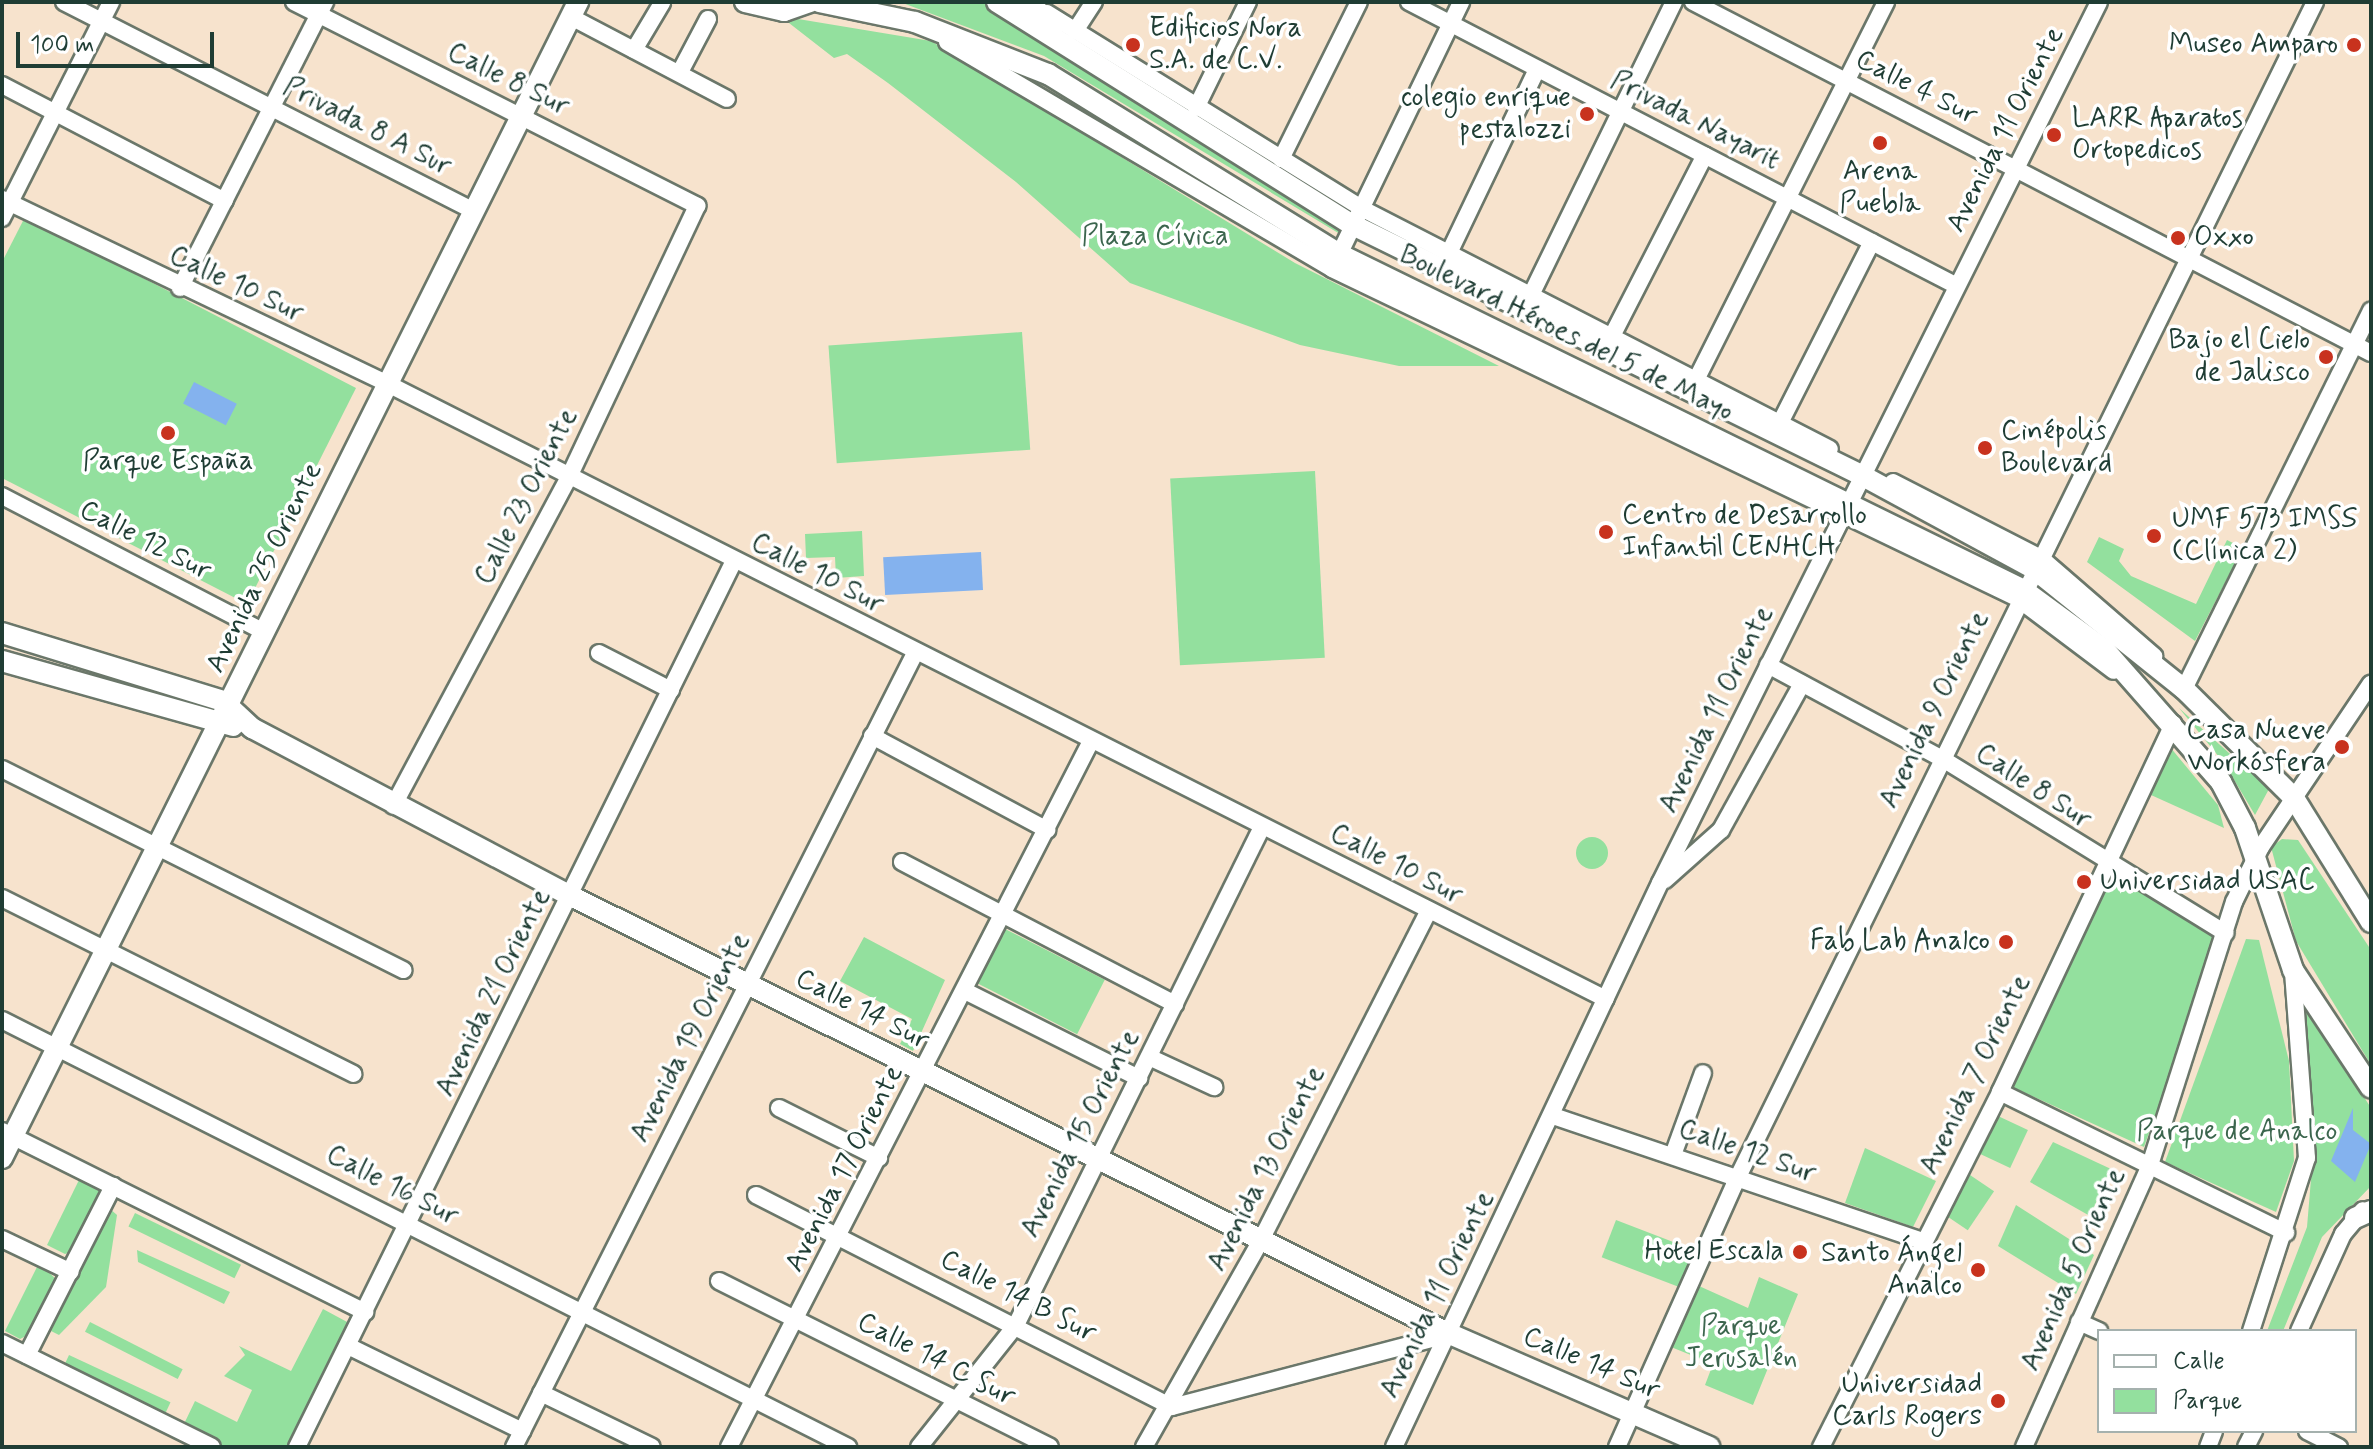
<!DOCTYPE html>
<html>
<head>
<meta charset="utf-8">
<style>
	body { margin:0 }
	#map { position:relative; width:2373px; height:1449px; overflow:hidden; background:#f7e3cd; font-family:Mynerve,sans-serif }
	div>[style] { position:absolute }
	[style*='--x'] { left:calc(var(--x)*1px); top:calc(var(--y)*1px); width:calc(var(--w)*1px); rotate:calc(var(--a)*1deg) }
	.green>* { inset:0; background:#93e09e; transform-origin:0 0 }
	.round { border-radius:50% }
	.water>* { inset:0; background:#84b2ee; transform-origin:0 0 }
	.roads { filter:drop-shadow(2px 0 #6b776a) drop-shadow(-2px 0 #6b776a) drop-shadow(0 2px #6b776a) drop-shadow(0 -2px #6b776a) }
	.minor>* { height:16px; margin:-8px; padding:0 8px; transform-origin:8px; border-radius:8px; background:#fff }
	.major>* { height:20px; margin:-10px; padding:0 10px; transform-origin:10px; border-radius:10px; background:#fff }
	.dots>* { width:22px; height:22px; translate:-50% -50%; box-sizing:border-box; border:4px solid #fff; border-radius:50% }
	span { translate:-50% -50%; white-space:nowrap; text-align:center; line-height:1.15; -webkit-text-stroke:7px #fff; paint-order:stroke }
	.poi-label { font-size:28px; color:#1f3d34 }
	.left { translate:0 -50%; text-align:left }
	.right { translate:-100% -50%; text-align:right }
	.street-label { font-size:28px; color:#1f3d34 }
	.park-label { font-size:28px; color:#3c664e }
	.frame { position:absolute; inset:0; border:4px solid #1f3d34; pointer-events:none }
	.legend { position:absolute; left:2097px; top:1329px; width:260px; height:104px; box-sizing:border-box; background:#fff; border:2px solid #a5b1ae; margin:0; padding:10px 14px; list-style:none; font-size:24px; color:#1f3d34 }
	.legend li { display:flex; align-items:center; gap:16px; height:40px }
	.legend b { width:40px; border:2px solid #a5b1ae }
	.scale { position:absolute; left:16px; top:32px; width:198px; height:36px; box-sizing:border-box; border:4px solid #1f3d34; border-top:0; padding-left:10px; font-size:24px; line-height:28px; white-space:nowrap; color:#1f3d34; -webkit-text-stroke:6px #fff; paint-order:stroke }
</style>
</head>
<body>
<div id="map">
	<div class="green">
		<i style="clip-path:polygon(900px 2px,983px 2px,1344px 226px,1340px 234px,1044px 56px)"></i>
		<i style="clip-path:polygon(780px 16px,931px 41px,1295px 263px,1499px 366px,1399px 366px,1300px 345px,1130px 283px,1016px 182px,888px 83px,847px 54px,834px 58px)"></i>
		<i style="clip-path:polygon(25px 217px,356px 388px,247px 604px,2px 478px,2px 262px)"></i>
		<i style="left:1022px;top:332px;width:118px;height:194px;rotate:86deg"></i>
		<i style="left:1315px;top:471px;width:187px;height:145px;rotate:87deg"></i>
		<i style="clip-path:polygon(862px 531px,864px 576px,836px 578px,835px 557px,806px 558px,805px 534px)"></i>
		<i style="clip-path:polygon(2099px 537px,2124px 549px,2119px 561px,2131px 576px,2196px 604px,2227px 540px,2243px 548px,2195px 641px,2087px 562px)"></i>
		<i style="clip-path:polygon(2179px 708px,2269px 789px,2255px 815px,2224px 763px)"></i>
		<i style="clip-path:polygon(2170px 747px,2218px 805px,2224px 828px,2151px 795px)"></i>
		<i class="round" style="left:1576px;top:837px;width:32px;height:32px"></i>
		<i style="clip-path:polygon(2282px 839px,2298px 840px,2371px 950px,2371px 1065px,2296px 941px,2271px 847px)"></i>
		<i style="clip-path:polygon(2106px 873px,2219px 937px,2144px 1147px,2010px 1086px)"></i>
		<i style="left:1005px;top:929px;width:112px;height:61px;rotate:27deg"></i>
		<i style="clip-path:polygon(864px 937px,945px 980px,913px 1051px,900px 1044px,912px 1019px,840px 981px)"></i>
		<i style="clip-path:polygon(2246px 939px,2259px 940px,2289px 1061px,2294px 1161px,2276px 1212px,2165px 1162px)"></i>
		<i style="clip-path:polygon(2299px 995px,2371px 1108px,2371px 1186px,2322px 1237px,2283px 1331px,2267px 1331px,2307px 1227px,2315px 1131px)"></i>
		<i style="left:1998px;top:1116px;width:33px;height:42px;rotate:25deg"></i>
		<i style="clip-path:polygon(2053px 1142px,2111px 1169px,2090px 1216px,2030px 1182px)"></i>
		<i style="clip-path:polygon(1865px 1148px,1936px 1181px,1913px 1227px,1845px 1203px)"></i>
		<i style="left:1970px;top:1175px;width:29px;height:47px;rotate:34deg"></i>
		<i style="clip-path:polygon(79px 1180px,104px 1192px,76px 1250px,65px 1254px,47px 1245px)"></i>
		<i style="clip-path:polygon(2016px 1205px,2094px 1255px,2076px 1294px,1998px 1246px)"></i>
		<i style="clip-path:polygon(109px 1208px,117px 1215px,106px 1287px,59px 1335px,51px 1331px)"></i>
		<i style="left:135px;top:1213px;width:118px;height:15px;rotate:26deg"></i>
		<i style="left:1616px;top:1220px;width:85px;height:40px;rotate:21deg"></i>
		<i style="clip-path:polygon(137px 1250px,230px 1292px,224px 1304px,138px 1262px)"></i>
		<i style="clip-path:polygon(39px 1263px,58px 1281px,34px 1332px,20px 1339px,5px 1331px)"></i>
		<i style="clip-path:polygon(1759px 1277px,1798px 1294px,1753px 1405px,1705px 1385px,1713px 1364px,1671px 1347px,1699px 1286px,1748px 1308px)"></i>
		<i style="clip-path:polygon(323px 1309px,349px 1323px,286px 1447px,223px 1447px,183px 1426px,195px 1401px,237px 1422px,252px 1390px,224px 1376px,245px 1355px,239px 1346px,291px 1371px)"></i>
		<i style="left:90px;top:1322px;width:104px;height:11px;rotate:27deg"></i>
		<i style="left:69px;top:1355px;width:112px;height:16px;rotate:25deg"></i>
	</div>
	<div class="water">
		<i style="left:194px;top:382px;width:48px;height:24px;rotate:27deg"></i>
		<i style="left:981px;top:552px;width:38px;height:98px;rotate:87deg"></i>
		<i style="clip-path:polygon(2353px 1108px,2353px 1130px,2371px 1144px,2355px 1182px,2331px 1161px)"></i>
	</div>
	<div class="roads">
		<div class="minor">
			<i style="--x:64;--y:2;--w:461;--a:27"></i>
			<i style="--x:294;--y:2;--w:452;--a:26.8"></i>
			<i style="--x:697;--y:206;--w:297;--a:115.3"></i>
			<i style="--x:570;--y:475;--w:375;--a:118.1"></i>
			<i style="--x:1409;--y:2;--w:617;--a:27.4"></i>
			<i style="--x:1693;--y:2;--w:763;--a:27.37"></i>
			<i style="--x:1047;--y:13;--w:370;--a:31.8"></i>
			<i style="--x:1361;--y:208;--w:527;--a:27.2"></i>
			<i style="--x:571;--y:17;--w:176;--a:27.7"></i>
			<i style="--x:1075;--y:31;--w:35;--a:-57"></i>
			<i style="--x:947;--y:42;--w:447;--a:30.5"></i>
			<i style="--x:1332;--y:269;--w:760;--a:25.65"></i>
			<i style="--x:2017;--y:598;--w:121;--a:37"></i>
			<i style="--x:634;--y:50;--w:55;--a:-59.2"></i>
			<i style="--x:680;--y:72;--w:60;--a:-62.2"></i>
			<i style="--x:2;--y:85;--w:251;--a:27.5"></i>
			<i style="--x:1196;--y:108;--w:118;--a:-63.9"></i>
			<i style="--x:1281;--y:159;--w:175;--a:-63.6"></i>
			<i style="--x:2;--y:199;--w:428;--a:25.6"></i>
			<i style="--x:388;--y:384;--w:1364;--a:26.79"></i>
			<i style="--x:2;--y:218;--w:242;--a:-63.2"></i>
			<i style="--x:1449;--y:253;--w:204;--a:-64.4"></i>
			<i style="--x:1335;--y:263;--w:290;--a:-64.2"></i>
			<i style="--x:180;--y:288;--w:321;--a:-63.1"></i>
			<i style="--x:1531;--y:295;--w:326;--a:-64"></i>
			<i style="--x:1612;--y:336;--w:203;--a:-62.8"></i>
			<i style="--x:1696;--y:380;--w:423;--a:-63.3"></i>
			<i style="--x:1780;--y:423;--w:203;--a:-63.1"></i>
			<i style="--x:1893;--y:482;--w:166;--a:27.2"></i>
			<i style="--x:2041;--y:558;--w:150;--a:40.9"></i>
			<i style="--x:2;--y:496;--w:295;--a:27.4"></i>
			<i style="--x:599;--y:653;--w:81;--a:27.2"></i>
			<i style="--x:1768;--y:665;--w:196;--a:28.3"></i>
			<i style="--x:1941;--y:758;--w:334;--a:31.6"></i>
			<i style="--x:2178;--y:682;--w:9;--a:49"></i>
			<i style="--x:2184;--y:689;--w:422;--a:-63.7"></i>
			<i style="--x:872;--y:736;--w:199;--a:28.2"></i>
			<i style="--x:2;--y:769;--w:449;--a:26.6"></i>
			<i style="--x:902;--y:862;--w:308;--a:27.5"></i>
			<i style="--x:1665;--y:880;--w:75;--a:-41.8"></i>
			<i style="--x:1721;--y:830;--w:167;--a:-61"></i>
			<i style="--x:2;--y:898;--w:393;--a:26.6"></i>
			<i style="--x:965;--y:991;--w:195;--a:26.6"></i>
			<i style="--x:2;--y:1020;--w:948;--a:26.78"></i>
			<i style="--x:1149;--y:1057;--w:72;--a:24.8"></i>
			<i style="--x:2000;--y:1092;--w:319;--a:26.2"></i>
			<i style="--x:779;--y:1108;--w:112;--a:26.6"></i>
			<i style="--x:1553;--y:1116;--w:391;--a:18.7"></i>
			<i style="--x:2;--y:1131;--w:406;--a:26.5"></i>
			<i style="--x:1673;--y:1155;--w:87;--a:-69.9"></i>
			<i style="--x:756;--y:1195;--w:467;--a:27"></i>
			<i style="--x:1172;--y:1407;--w:287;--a:-14.7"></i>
			<i style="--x:2;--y:1239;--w:76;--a:25.6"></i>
			<i style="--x:719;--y:1281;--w:370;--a:26.6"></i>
			<i style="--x:2079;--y:1322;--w:22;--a:24"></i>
			<i style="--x:2251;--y:1331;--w:182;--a:-72.1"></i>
			<i style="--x:2307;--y:1158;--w:187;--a:-94.3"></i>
			<i style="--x:2299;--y:1331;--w:107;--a:-65.6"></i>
			<i style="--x:2343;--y:1234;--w:31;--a:-50"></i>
			<i style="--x:2;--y:1343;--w:234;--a:26.3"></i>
			<i style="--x:348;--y:1346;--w:194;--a:26"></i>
			<i style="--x:27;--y:1355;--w:190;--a:-63"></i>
			<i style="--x:541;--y:1393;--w:123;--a:25.9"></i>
			<i style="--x:2307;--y:1431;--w:36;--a:27"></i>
			<i style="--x:297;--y:1447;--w:988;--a:-63.75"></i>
			<i style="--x:514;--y:1447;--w:890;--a:-63.2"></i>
			<i style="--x:729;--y:1447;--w:793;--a:-62.85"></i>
			<i style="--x:919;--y:1447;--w:156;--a:-51.5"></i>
			<i style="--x:1016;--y:1325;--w:555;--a:-63.71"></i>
			<i style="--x:1144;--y:1447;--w:238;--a:-60.5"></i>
			<i style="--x:1261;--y:1240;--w:370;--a:-63"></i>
			<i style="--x:1394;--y:1447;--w:624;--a:-64.75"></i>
			<i style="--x:1660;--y:883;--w:984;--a:-63.51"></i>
			<i style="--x:1617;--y:1447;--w:287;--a:-65.9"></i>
			<i style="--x:1734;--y:1185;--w:1318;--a:-63.84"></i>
			<i style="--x:1821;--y:1447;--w:398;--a:-63.2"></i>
			<i style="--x:2000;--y:1092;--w:407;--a:-64.8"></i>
			<i style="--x:2173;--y:724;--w:8;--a:-140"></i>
			<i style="--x:2024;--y:1447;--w:309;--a:-65.9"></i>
			<i style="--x:2150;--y:1165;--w:276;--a:-72.3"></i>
			<i style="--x:2234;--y:902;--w:61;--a:-63.9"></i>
			<i style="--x:2261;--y:847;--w:197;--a:-56.1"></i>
			<i style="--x:2208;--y:1447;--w:17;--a:-69"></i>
			<i style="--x:2246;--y:1447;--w:18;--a:-63"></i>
		</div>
		<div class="major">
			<i style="--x:745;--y:2;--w:40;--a:13"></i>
			<i style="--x:784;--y:11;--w:28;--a:-19"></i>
			<i style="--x:819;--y:2;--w:98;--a:11.8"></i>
			<i style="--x:915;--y:22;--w:143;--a:21.4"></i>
			<i style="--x:1048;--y:74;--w:342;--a:31.7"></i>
			<i style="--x:1339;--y:254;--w:761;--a:26.13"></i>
			<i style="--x:2022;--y:589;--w:103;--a:36.3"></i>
			<i style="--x:2105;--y:650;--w:176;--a:48.7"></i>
			<i style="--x:2221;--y:782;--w:52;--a:62.4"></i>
			<i style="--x:2245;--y:828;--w:150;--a:71.3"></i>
			<i style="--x:2293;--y:970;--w:141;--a:56.5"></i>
			<i style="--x:997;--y:2;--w:420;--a:32.1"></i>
			<i style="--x:1353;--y:225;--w:568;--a:26.2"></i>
			<i style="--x:1863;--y:476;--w:195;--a:28.5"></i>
			<i style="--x:2034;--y:569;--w:192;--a:38.7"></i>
			<i style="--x:2184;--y:689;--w:155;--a:44.7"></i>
			<i style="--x:2294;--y:798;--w:146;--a:58.2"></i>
			<i style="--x:1028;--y:2;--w:35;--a:43"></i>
			<i style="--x:1496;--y:299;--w:35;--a:-7"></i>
			<i style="--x:2;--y:633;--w:231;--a:17.1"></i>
			<i style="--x:223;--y:701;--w:40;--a:43"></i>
			<i style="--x:252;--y:728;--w:361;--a:27.8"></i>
			<i style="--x:571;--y:896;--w:982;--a:26.49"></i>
			<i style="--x:1450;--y:1334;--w:283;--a:23.5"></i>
			<i style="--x:2;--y:661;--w:240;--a:15.7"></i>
			<i style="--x:2;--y:1158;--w:1292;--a:-63.51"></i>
			<i style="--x:2355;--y:1218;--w:17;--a:-24"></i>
		</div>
	</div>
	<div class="dots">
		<i style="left:1133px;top:45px;background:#c8321e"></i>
		<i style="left:2354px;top:45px;background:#c8321e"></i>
		<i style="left:1587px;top:114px;background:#c8321e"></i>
		<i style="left:2054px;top:135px;background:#c8321e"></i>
		<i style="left:1880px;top:143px;background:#c8321e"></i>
		<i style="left:2178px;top:238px;background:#c8321e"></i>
		<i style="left:2326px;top:357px;background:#c8321e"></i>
		<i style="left:168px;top:433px;background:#c8321e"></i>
		<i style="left:1985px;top:448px;background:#c8321e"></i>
		<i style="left:1606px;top:532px;background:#c8321e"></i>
		<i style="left:2154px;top:536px;background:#c8321e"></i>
		<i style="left:2342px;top:747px;background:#c8321e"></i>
		<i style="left:2084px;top:882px;background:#c8321e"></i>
		<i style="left:2006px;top:942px;background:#c8321e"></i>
		<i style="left:1800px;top:1252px;background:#c8321e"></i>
		<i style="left:1978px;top:1270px;background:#c8321e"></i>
		<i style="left:1998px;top:1401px;background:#c8321e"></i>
	</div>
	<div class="poi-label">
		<span class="left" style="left:1149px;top:45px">Edificios Nora<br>S.A. de C.V.</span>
		<span class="right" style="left:2338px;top:45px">Museo Amparo</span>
		<span class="right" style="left:1571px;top:114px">colegio enrique<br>pestalozzi</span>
		<span class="left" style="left:2072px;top:135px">LARR Aparatos<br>Ortopedicos</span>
		<span style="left:1880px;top:188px">Arena<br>Puebla</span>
		<span class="left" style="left:2194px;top:238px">Oxxo</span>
		<span class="right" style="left:2310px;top:357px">Bajo el Cielo<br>de Jalisco</span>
		<span class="left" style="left:2001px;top:448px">Cinépolis<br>Boulevard</span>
		<span style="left:168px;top:462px">Parque España</span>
		<span class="left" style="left:1622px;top:532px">Centro de Desarrollo<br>Infantil CENHCH</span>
		<span class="left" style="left:2172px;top:536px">UMF 573 IMSS<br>(Clínica 2)</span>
		<span class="right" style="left:2326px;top:747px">Casa Nueve<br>Workósfera</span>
		<span class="left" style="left:2100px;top:882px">Universidad USAC</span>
		<span class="right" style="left:1990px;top:942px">Fab Lab Analco</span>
		<span class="right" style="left:1784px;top:1252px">Hotel Escala</span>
		<span class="right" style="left:1962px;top:1270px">Santo Ángel<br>Analco</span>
		<span class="right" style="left:1982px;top:1401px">Universidad<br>Carls Rogers</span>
	</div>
	<div class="street-label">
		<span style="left:508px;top:80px;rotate:26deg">Calle 8 Sur</span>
		<span style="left:1916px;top:88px;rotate:27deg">Calle 4 Sur</span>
		<span style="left:1695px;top:121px;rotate:27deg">Privada Nayarit</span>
		<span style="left:367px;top:127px;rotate:27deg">Privada 8 A Sur</span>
		<span style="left:2006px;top:130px;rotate:-63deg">Avenida 11 Oriente</span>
		<span style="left:236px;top:285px;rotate:25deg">Calle 10 Sur</span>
		<span style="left:1566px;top:334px;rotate:26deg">Boulevard Héroes del 5 de Mayo</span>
		<span style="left:527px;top:497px;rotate:-63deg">Calle 23 Oriente</span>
		<span style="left:145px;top:541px;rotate:27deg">Calle 12 Sur</span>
		<span style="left:265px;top:568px;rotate:-64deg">Avenida 25 Oriente</span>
		<span style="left:817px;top:574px;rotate:27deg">Calle 10 Sur</span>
		<span style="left:1717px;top:710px;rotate:-64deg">Avenida 11 Oriente</span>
		<span style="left:1935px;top:710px;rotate:-64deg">Avenida 9 Oriente</span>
		<span style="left:2033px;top:787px;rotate:33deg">Calle 8 Sur</span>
		<span style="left:1396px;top:865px;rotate:27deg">Calle 10 Sur</span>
		<span style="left:494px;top:993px;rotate:-64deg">Avenida 21 Oriente</span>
		<span style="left:862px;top:1010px;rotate:27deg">Calle 14 Sur</span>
		<span style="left:691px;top:1038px;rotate:-63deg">Avenida 19 Oriente</span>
		<span style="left:1976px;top:1075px;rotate:-64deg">Avenida 7 Oriente</span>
		<span style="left:1081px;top:1134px;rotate:-63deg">Avenida 15 Oriente</span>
		<span style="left:1747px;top:1152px;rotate:19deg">Calle 12 Sur</span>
		<span style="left:845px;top:1169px;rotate:-63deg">Avenida 17 Oriente</span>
		<span style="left:1267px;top:1169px;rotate:-63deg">Avenida 13 Oriente</span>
		<span style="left:392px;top:1186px;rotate:27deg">Calle 16 Sur</span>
		<span style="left:2074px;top:1270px;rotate:-66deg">Avenida 5 Oriente</span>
		<span style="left:1438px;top:1295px;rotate:-64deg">Avenida 11 Oriente</span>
		<span style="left:1018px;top:1297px;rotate:27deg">Calle 14 B Sur</span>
		<span style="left:936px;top:1360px;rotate:27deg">Calle 14 C Sur</span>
		<span style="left:1591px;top:1364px;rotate:23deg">Calle 14 Sur</span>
	</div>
	<div class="park-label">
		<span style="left:1155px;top:237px">Plaza Cívica</span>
		<span style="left:2237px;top:1132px">Parque de Analco</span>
		<span style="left:1741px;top:1343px">Parque<br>Jerusalén</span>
	</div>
	<div class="frame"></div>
	<ul class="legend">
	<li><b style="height:10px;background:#fff"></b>Calle</li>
	<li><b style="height:22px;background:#93e09e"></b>Parque</li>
	</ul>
	<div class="scale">100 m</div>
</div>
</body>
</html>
